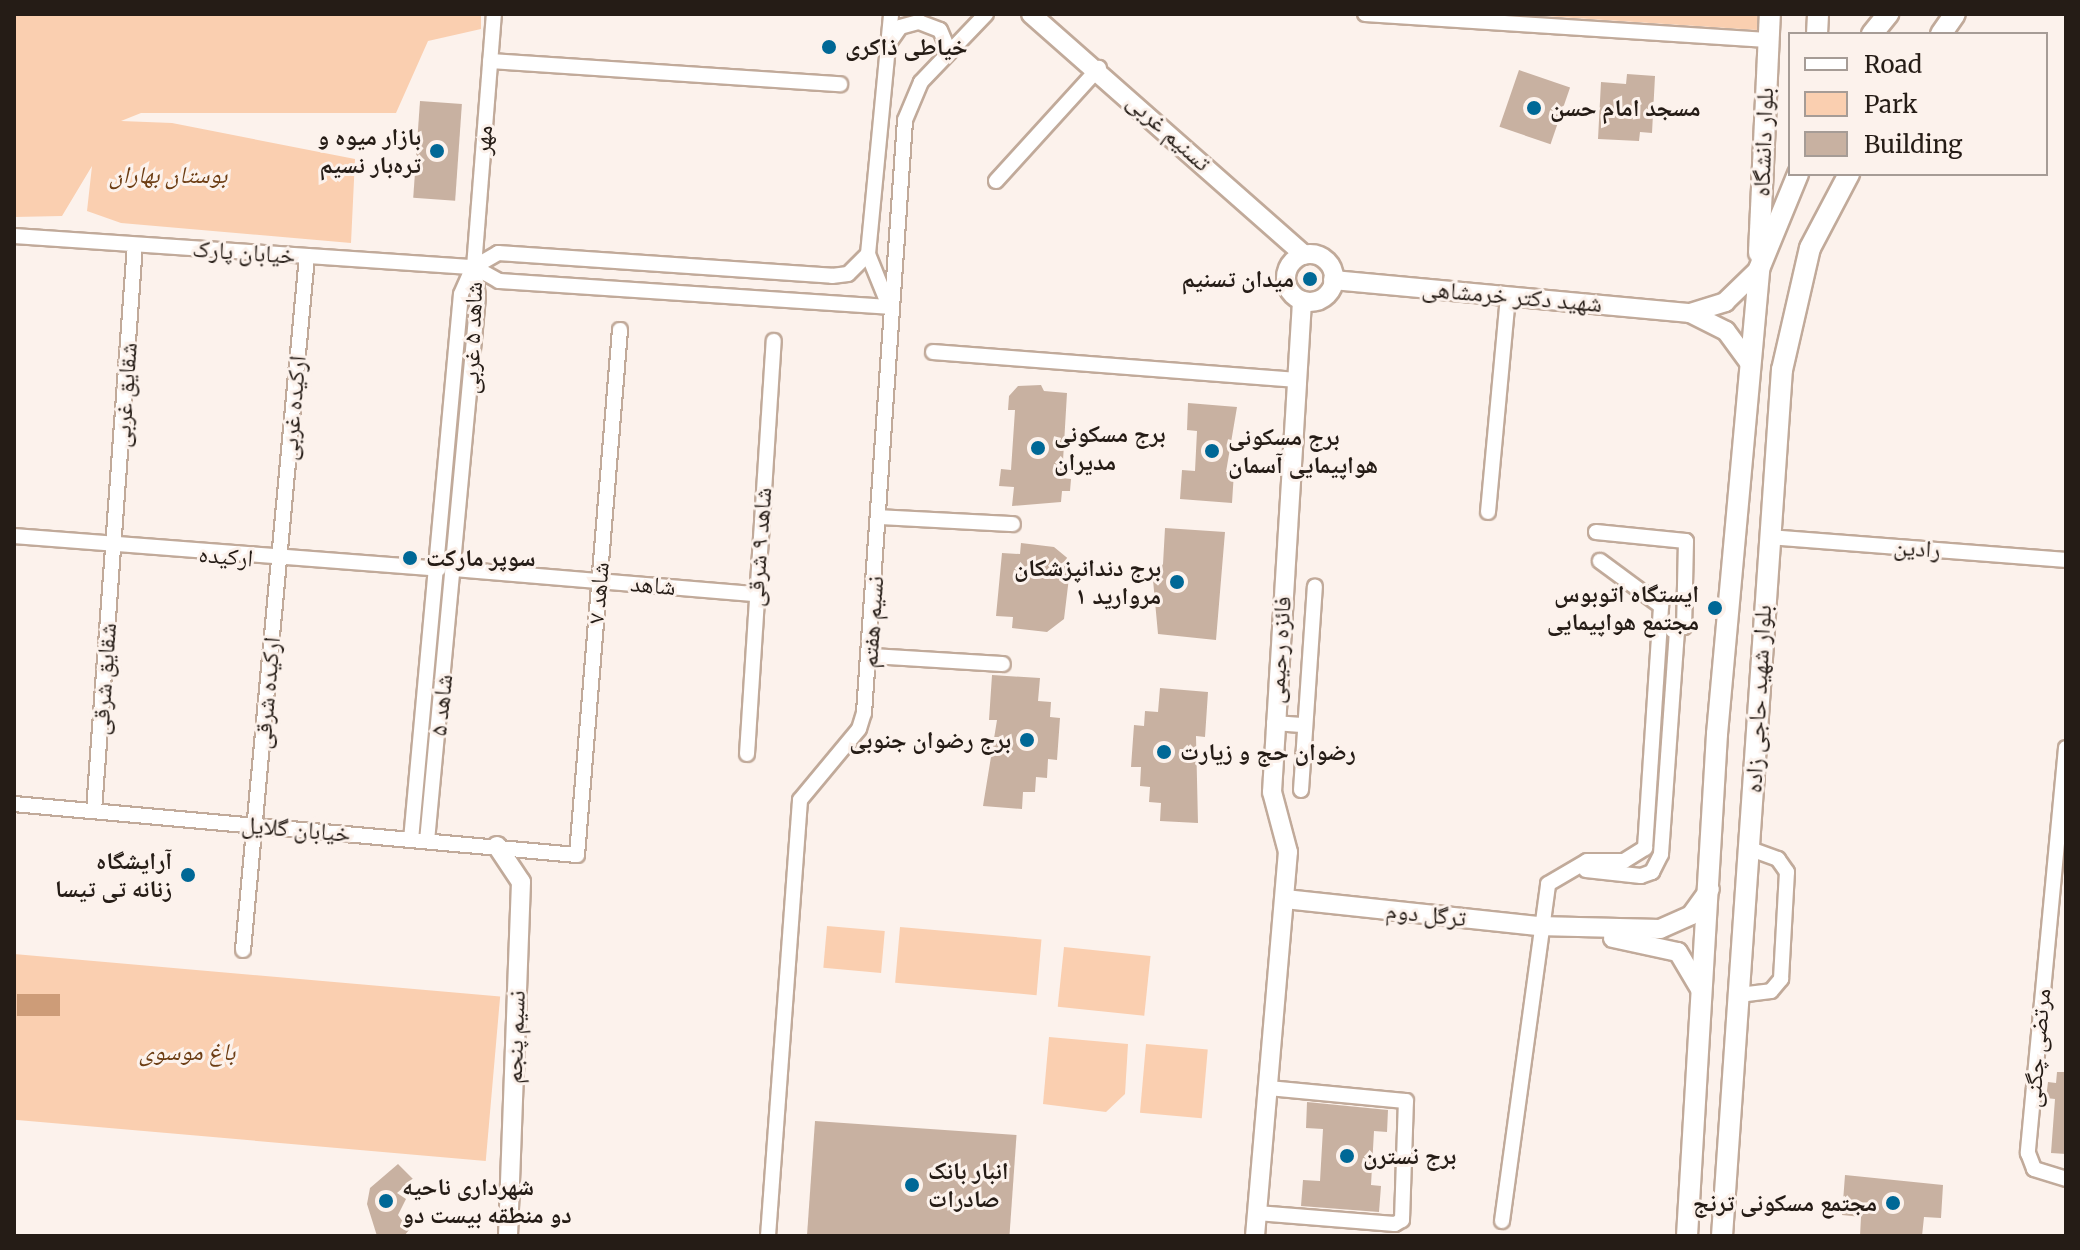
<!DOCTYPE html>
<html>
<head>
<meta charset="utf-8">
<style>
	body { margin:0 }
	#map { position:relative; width:2080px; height:1250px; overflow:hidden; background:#fcf2ec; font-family:Merriweather,"Noto Naskh Arabic",serif }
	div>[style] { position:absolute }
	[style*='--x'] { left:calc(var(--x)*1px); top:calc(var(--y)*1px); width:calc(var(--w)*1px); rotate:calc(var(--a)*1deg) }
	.green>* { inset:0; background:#facfb0; transform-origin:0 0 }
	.water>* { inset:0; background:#cd9c78; transform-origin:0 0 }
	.building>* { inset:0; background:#c8b1a1; transform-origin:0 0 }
	.roads { filter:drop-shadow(2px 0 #c1aa9a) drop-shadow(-2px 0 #c1aa9a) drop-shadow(0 2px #c1aa9a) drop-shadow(0 -2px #c1aa9a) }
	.minor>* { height:14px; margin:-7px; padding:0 7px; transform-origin:7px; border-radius:7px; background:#fff }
	.tertiary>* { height:18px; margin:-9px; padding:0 9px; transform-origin:9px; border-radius:9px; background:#fff }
	.tertiary>.ring { margin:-9px; padding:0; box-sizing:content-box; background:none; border:18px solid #fff; border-radius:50% }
	.secondary>* { height:20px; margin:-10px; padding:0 10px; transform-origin:10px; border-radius:10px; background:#fff }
	.dots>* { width:22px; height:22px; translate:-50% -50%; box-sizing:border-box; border:4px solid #fcf2ec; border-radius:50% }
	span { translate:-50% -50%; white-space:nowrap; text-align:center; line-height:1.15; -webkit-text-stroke:6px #fcf2ec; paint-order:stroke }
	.poi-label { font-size:24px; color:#251c16; font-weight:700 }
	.left { translate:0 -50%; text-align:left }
	.right { translate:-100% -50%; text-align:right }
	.street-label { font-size:24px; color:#251c16 }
	.park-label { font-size:24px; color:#6d3e15; font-style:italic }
	.frame { position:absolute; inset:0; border:16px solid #251c16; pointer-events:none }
	.legend { position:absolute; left:1788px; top:32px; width:260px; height:144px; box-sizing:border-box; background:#fcf2ec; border:2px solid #a69c96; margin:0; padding:10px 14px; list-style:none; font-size:24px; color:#251c16 }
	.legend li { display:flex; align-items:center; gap:16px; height:40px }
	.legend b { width:40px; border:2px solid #a69c96 }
</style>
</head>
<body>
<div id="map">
	<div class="green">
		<i style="clip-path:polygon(14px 14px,481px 14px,481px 29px,428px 41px,396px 113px,141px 113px,121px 121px,172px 123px,355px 159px,351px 243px,121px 223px,87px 211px,92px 166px,62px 216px,14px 217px)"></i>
		<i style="clip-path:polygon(1512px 14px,1758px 14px,1757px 30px)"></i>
		<i style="left:827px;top:926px;width:58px;height:42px;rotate:5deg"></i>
		<i style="left:900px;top:927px;width:142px;height:56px;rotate:5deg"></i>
		<i style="left:1064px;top:947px;width:87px;height:60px;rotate:6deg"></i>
		<i style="left:14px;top:954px;width:488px;height:165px;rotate:5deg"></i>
		<i style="clip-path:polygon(1049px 1037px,1128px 1044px,1125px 1094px,1106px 1112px,1043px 1104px)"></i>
		<i style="left:1146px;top:1044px;width:62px;height:69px;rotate:5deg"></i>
	</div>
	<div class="water">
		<i style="left:17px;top:994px;width:43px;height:22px"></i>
	</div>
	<div class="building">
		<i style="left:1519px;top:70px;width:54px;height:60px;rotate:19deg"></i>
		<i style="clip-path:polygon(1627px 74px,1655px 76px,1652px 133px,1640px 132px,1639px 141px,1598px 139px,1601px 82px,1626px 84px)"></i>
		<i style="left:420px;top:101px;width:42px;height:97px;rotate:4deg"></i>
		<i style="clip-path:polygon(1041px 385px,1044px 391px,1067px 393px,1062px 478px,1071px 479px,1070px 491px,1062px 491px,1061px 502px,1012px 506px,1014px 487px,999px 486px,1001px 469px,1011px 470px,1015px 410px,1008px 410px,1009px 396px,1018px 386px)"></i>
		<i style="clip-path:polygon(1188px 403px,1237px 407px,1226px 472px,1234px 472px,1232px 503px,1180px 499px,1182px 470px,1195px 471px,1197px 431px,1187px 430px)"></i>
		<i style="clip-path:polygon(1165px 528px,1225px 532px,1216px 640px,1158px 634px,1153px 580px,1163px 564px)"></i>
		<i style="clip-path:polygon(1021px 543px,1054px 547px,1071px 561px,1064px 619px,1047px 632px,1012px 628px,1013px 617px,996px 616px,1002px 553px,1020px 554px)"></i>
		<i style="clip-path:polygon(992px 675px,1040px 678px,1038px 701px,1051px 702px,1050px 717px,1060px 718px,1057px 760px,1048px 759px,1047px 778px,1036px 777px,1035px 792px,1023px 792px,1022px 809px,983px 806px,997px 720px,989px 720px)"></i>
		<i style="clip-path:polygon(1160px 688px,1208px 692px,1205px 737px,1196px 736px,1198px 823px,1160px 821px,1161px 803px,1149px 802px,1150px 787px,1140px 786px,1141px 767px,1131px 767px,1134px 725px,1144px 726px,1145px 711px,1158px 712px)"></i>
		<i style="clip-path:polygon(2057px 1072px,2066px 1072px,2066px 1154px,2051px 1153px,2055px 1099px,2046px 1098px,2048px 1082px,2056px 1083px)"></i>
		<i style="clip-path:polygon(1307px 1102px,1388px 1110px,1387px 1132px,1374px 1131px,1371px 1185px,1381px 1186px,1379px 1212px,1301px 1206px,1303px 1180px,1320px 1181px,1323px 1129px,1306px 1128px)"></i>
		<i style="left:815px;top:1121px;width:202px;height:115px;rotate:4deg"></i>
		<i style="clip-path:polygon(398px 1164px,413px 1179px,397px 1193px,406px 1199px,398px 1215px,409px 1230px,404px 1236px,377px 1236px,367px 1204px,370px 1188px)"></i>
		<i style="clip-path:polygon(1845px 1175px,1943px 1185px,1941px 1218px,1924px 1217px,1922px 1236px,1860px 1236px,1861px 1217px,1842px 1215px)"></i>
	</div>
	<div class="roads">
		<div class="minor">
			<i style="--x:1365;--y:14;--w:403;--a:3.7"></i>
			<i style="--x:889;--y:43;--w:19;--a:-55"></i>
			<i style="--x:900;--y:27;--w:20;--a:-15"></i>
			<i style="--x:919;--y:22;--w:22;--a:21"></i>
			<i style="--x:940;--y:30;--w:23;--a:67"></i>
			<i style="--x:490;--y:61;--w:351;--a:3.8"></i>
			<i style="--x:996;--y:181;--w:153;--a:-47.7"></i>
			<i style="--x:14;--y:236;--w:461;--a:3.9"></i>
			<i style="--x:474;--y:267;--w:29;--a:29"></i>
			<i style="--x:499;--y:281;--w:391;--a:3.8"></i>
			<i style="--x:474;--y:267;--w:28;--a:-30"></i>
			<i style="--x:498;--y:253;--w:335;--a:3.9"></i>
			<i style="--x:832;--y:276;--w:16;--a:-7"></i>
			<i style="--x:848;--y:274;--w:28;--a:-45"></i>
			<i style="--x:889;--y:306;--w:56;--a:-112"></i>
			<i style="--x:868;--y:254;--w:241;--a:-84.5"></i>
			<i style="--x:933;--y:352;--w:365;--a:4.4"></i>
			<i style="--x:1488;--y:512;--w:217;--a:-84.7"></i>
			<i style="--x:878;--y:517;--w:135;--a:3"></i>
			<i style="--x:1596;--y:532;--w:90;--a:5.7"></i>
			<i style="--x:1686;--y:541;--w:86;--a:91.3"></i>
			<i style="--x:1684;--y:627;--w:12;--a:166"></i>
			<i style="--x:14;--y:536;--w:426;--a:4.4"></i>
			<i style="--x:1769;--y:537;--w:298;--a:4.4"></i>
			<i style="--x:455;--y:569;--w:301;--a:4.8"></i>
			<i style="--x:871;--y:656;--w:132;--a:3.5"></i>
			<i style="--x:1274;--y:723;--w:31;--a:4"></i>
			<i style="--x:2066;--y:748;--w:407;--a:95.4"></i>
			<i style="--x:2028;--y:1153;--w:17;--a:69"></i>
			<i style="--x:2034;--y:1169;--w:34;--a:17"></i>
			<i style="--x:747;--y:754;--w:414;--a:-86.3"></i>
			<i style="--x:1301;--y:790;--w:204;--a:-86.1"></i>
			<i style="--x:14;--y:804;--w:565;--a:5.18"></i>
			<i style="--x:577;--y:855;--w:527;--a:-85.32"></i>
			<i style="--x:94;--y:811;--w:567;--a:-85.86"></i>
			<i style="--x:411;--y:840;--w:548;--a:-84.77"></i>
			<i style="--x:461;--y:294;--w:30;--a:-66"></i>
			<i style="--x:427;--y:841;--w:547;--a:-84.65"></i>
			<i style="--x:478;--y:296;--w:29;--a:-98"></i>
			<i style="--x:474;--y:267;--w:254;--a:-85.5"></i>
			<i style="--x:1586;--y:870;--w:55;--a:6.2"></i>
			<i style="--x:1641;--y:876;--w:12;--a:-20"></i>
			<i style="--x:1652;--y:872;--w:20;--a:-63"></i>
			<i style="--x:1661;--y:854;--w:225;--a:-85.9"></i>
			<i style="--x:243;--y:950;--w:697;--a:-84.73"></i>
			<i style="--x:1739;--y:995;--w:32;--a:-7"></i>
			<i style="--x:1771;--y:991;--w:16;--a:-50"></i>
			<i style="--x:1781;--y:979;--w:107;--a:-86.8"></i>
			<i style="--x:1787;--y:872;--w:16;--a:-125"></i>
			<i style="--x:1778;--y:859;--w:30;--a:-160"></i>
			<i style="--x:1257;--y:1213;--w:138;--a:4.6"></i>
			<i style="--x:1395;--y:1224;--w:8;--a:-30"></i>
			<i style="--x:1402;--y:1220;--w:119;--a:-88.1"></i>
			<i style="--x:1406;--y:1101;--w:139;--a:-174.6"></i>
			<i style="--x:1502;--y:1221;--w:340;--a:-82.2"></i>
			<i style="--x:1548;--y:884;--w:45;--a:-30.5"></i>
			<i style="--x:1587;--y:861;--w:37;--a:0"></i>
			<i style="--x:1624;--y:861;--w:25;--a:-32"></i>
			<i style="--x:1645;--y:848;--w:243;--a:-86.2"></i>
			<i style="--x:1661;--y:606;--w:76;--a:-143.6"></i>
			<i style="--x:768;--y:1236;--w:437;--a:-85.8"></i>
			<i style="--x:800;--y:800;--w:92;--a:-50.3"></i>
			<i style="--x:859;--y:729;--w:17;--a:-73"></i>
			<i style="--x:864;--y:713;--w:594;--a:-86.04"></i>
			<i style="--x:905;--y:120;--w:41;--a:-67.2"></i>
			<i style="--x:921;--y:82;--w:94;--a:-46.3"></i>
		</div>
		<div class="tertiary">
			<i style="--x:1031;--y:14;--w:364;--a:41.4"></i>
			<i class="ring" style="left:1286px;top:254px;width:30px;height:30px"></i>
			<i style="--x:1333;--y:280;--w:359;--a:5.3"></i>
			<i style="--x:1690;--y:313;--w:40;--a:26.6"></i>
			<i style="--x:1726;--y:331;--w:42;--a:53.7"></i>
			<i style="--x:1690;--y:313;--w:37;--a:-17"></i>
			<i style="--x:1725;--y:302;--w:47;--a:-44.1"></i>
			<i style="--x:497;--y:846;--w:43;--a:56.3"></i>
			<i style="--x:521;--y:882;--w:354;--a:92.1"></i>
			<i style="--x:1285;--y:899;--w:254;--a:6.1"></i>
			<i style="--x:1538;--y:926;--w:122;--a:1.4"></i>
			<i style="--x:1660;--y:929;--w:34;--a:-24"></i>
			<i style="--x:1691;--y:915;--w:32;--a:-54"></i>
			<i style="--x:1613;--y:938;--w:66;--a:12.2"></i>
			<i style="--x:1678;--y:952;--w:43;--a:59.3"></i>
			<i style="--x:1255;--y:1236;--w:385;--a:-85.1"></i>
			<i style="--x:1288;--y:852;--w:62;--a:-104.9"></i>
			<i style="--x:1272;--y:792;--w:492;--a:-86.5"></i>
		</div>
		<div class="secondary">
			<i style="--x:1817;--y:34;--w:20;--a:-87"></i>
			<i style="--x:1872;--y:34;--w:26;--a:-51"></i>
			<i style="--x:1941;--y:34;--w:24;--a:-55"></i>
			<i style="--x:1759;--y:253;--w:239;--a:-87.4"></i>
			<i style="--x:1687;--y:1236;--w:503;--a:-86.58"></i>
			<i style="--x:1717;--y:734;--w:467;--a:-84.8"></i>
			<i style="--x:1759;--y:269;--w:103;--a:-67.7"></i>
			<i style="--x:1722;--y:1236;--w:868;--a:-86.04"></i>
			<i style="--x:1782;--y:370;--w:125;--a:-77.1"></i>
			<i style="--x:1810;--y:248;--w:84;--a:-62.2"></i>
		</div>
	</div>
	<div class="dots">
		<i style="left:829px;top:47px;background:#006896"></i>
		<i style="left:1534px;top:108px;background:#006896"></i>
		<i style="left:437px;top:151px;background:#006896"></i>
		<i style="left:1310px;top:279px;background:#006896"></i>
		<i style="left:1038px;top:448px;background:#006896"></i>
		<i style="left:1212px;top:451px;background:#006896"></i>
		<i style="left:410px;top:558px;background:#006896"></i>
		<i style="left:1177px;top:582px;background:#006896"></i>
		<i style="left:1715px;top:608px;background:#006896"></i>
		<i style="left:1027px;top:740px;background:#006896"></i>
		<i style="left:1164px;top:752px;background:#006896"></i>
		<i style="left:188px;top:875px;background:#006896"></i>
		<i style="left:1347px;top:1156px;background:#006896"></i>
		<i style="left:912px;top:1185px;background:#006896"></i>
		<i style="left:386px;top:1201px;background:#006896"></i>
		<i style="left:1893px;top:1203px;background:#006896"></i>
	</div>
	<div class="poi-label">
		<span class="left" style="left:845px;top:47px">خیاطی ذاکری</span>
		<span class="left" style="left:1550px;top:108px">مسجد امام حسن</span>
		<span class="right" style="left:421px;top:151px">بازار میوه و<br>تره‌بار نسیم</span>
		<span class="right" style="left:1294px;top:279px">میدان تسنیم</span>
		<span class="left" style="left:1054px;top:448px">برج مسکونی<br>مدیران</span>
		<span class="left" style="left:1228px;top:451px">برج مسکونی<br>هواپیمایی آسمان</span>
		<span class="left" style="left:426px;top:558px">سوپر مارکت</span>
		<span class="right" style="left:1161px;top:582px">برج دندانپزشکان<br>مروارید ۱</span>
		<span class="right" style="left:1699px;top:608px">ایستگاه اتوبوس<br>مجتمع هواپیمایی</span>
		<span class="right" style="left:1011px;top:740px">برج رضوان جنوبی</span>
		<span class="left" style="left:1180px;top:752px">رضوان حج و زیارت</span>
		<span class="right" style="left:172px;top:875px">آرایشگاه<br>زنانه تی تیسا</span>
		<span class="left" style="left:1363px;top:1156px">برج نسترن</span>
		<span class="left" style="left:928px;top:1185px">انبار بانک<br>صادرات</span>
		<span class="left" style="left:402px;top:1201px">شهرداری ناحیه<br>دو منطقه بیست دو</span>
		<span class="right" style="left:1877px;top:1203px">مجتمع مسکونی ترنج</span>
	</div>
	<div class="street-label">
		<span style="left:1169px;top:132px;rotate:42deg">تسنیم غربی</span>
		<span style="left:483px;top:140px;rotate:-86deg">مهر</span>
		<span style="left:1763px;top:142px;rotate:-88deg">بلوار دانشگاه</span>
		<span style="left:244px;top:252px;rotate:4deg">خیابان پارک</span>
		<span style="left:1512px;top:296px;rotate:5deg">شهید دکتر خرمشاهی</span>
		<span style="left:472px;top:338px;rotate:-88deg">شاهد ۵ غربی</span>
		<span style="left:125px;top:395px;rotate:-86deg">شقایق غربی</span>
		<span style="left:293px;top:408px;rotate:-85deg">ارکیده غربی</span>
		<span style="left:759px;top:547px;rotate:-86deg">شاهد ۹ شرقی</span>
		<span style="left:1917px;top:548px;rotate:4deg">رادین</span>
		<span style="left:226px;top:556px;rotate:5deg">ارکیده</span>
		<span style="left:653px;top:585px;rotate:5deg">شاهد</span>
		<span style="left:598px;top:593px;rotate:-85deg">شاهد ۷</span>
		<span style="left:872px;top:622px;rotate:-86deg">نسیم هفتم</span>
		<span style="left:1279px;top:650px;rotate:-86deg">فائزه رحیمی</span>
		<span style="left:104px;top:679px;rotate:-86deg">شقایق شرقی</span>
		<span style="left:267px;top:693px;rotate:-85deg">ارکیده شرقی</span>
		<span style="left:1758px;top:699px;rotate:-87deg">بلوار شهید حاجی زاده</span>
		<span style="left:441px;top:705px;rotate:-84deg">شاهد ۵</span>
		<span style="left:296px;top:829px;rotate:5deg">خیابان گلایل</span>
		<span style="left:1426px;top:914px;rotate:6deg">ترگل دوم</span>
		<span style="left:515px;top:1037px;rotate:-88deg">نسیم پنجم</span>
		<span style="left:2037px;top:1048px;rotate:-85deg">مرتضی چگنی</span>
	</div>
	<div class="park-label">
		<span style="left:168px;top:175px">بوستان بهاران</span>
		<span style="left:187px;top:1052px">باغ موسوی</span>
	</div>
	<div class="frame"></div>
	<ul class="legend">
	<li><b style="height:10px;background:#fff"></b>Road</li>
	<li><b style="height:22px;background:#facfb0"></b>Park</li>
	<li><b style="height:22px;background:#c8b1a1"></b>Building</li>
	</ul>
</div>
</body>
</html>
